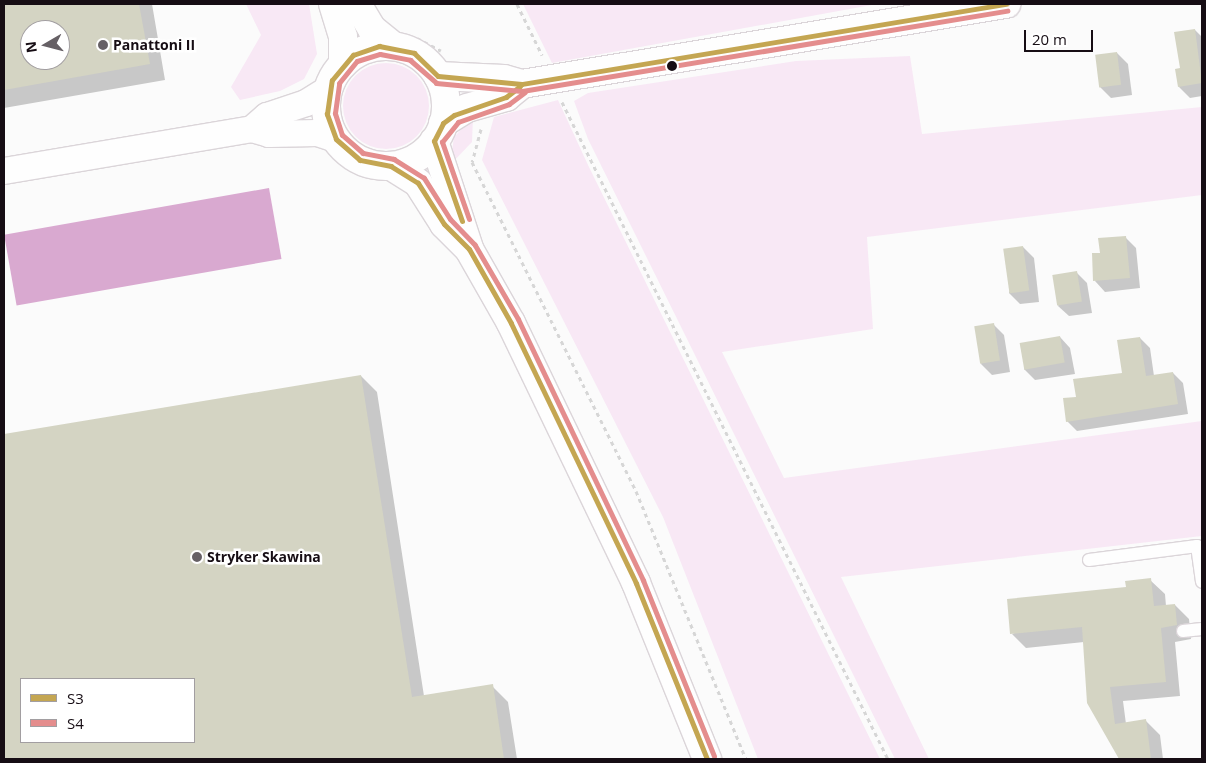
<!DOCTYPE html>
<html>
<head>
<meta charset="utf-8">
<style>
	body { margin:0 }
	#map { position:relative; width:1206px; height:763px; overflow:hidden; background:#fbfbfb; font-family:"Open Sans",sans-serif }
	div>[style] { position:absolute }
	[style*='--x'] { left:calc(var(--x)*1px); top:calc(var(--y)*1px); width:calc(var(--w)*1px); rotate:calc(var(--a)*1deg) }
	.green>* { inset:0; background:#f8e8f5 }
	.round { border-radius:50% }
	.water>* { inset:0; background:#d9a9d0; transform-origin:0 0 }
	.shadow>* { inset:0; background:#0003 }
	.building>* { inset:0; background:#d4d4c3; transform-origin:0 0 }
	.path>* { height:3px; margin-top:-1.5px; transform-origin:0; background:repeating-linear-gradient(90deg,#d6d6d6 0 4px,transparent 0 8px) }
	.roads { filter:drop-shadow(1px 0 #dbd5d9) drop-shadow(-1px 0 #dbd5d9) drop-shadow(0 1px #dbd5d9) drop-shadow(0 -1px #dbd5d9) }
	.service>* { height:12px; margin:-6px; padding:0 6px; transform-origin:6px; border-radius:6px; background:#fefefe }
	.minor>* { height:26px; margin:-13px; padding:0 13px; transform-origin:13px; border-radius:13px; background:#fefefe }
	.tertiary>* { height:28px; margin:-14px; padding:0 14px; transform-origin:14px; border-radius:14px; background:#fefefe }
	.primary>* { height:28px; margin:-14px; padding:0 14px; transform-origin:14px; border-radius:14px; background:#fefefe }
	.primary>.ring { margin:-14px; padding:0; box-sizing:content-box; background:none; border:28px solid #fefefe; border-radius:50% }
	.bus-1>* { height:5px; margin:-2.5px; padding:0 2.5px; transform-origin:2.5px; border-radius:2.5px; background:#c4a652 }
	.bus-2>* { height:5px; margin:-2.5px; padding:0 2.5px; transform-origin:2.5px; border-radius:2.5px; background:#e48d8d }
	.dots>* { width:14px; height:14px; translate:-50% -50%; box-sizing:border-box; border:2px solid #fff; border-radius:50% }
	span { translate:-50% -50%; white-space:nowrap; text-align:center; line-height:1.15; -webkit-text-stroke:5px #fff; paint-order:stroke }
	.poi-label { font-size:14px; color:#160d14; font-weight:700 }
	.left { translate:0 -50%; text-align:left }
	.frame { position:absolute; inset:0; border:5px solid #160d14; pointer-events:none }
	.legend { position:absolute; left:20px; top:678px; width:175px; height:65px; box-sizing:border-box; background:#fff; border:1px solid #a29ea1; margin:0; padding:6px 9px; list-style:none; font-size:15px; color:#160d14 }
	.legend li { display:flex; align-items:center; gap:10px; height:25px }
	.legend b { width:25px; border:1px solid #a29ea1 }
	.north { position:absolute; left:20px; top:20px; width:50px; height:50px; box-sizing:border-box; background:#fff; border:1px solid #a29ea1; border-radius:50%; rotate:262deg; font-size:14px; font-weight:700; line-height:20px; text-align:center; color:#160d14 }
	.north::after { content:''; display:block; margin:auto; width:18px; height:22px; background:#666065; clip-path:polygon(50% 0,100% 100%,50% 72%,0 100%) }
	.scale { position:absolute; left:1024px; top:30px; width:69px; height:22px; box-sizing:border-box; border:2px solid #160d14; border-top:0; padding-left:6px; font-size:15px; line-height:18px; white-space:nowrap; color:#160d14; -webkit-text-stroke:4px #fff; paint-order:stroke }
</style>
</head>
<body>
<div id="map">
	<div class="green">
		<i style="clip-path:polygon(246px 4px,309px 4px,317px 54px,304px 79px,280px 91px,240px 100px,231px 87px,261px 35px)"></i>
		<i style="clip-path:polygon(523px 4px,877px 4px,552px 63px)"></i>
		<i style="clip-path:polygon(910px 56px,922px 134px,1202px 107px,1202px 195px,867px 237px,873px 329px,722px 352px,784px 478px,1202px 421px,1202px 536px,841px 577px,929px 759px,895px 759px,588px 139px,574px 101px,588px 93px,796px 61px)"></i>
		<i class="round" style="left:343px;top:63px;width:86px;height:86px"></i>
		<i style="clip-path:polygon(558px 100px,588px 165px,880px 759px,758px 759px,663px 517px,482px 160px,494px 117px)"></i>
		<i style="clip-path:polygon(473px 117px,472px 142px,450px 165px,454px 137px)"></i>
	</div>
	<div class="water">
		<i style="left:269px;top:188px;width:72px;height:269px;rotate:80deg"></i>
	</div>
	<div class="shadow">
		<i style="clip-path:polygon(evenodd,4px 4px,152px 4px,165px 80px,4px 108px,4px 4px,30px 30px,60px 30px,60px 60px,30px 60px,30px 30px)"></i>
		<i style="clip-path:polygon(1195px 30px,1202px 37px,1202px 96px,1190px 98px,1179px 87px)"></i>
		<i style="clip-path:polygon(1117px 53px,1128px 64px,1132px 95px,1111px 98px,1100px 87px)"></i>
		<i style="clip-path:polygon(1125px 237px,1136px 248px,1140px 288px,1105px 292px,1095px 281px,1101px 254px)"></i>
		<i style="clip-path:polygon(1023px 247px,1034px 258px,1039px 302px,1020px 304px,1009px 293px)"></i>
		<i style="clip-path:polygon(1076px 272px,1087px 283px,1092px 313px,1069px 316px,1058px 306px)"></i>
		<i style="clip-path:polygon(993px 324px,1004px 335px,1010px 372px,992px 375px,981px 364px)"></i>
		<i style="clip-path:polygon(1060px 337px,1070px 348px,1075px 374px,1035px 380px,1024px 369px)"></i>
		<i style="clip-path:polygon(1140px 338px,1150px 348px,1154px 376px,1173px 373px,1183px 383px,1188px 414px,1077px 431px,1067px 421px,1077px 398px,1123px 374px)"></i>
		<i style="clip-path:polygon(evenodd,361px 376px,377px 392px,424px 696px,492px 686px,508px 702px,517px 759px,4px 759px,4px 436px,361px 376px,21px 679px,194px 679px,194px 742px,21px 742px,21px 679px)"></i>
		<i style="clip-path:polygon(1150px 580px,1165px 594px,1166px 606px,1175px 605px,1189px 619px,1191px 639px,1175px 642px,1180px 696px,1123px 701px,1126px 724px,1146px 721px,1160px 735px,1163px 759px,1120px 759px,1089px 702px,1084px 642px,1026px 648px,1012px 634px)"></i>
	</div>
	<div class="building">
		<i style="clip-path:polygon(evenodd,4px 4px,139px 4px,150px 64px,4px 90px,4px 4px,30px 30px,60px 30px,60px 60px,30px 60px,30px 30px)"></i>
		<i style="clip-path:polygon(1195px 29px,1202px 83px,1178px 87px,1175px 69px,1180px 68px,1174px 32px)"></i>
		<i style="left:1117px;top:52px;width:33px;height:22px;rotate:83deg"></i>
		<i style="clip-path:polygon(1126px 236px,1130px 278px,1093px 281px,1092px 253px,1100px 253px,1098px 238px)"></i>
		<i style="left:1023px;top:246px;width:45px;height:20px;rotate:82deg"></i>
		<i style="left:1077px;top:271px;width:31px;height:25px;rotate:81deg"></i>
		<i style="left:994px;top:323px;width:38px;height:20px;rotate:81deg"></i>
		<i style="left:1060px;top:336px;width:27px;height:41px;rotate:80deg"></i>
		<i style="clip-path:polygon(1140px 337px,1146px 376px,1173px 372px,1178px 404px,1066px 422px,1063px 398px,1076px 397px,1073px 379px,1122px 373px,1117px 340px)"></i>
		<i style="clip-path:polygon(evenodd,361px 375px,412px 697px,493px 684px,504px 759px,4px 759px,4px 434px,361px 375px,21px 679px,194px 679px,194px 742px,21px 742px,21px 679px)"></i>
		<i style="clip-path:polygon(1151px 578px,1154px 606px,1175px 604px,1177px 625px,1161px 628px,1166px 682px,1110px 687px,1115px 724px,1146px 719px,1151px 759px,1119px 759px,1087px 703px,1082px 627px,1010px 634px,1007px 599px,1126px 587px,1125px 581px)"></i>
	</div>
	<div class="path">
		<i style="--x:517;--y:4;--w:57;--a:63.9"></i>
		<i style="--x:417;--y:38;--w:27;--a:28"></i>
		<i style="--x:562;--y:102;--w:733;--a:63.61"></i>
		<i style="--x:481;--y:129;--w:34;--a:105"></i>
		<i style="--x:472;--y:162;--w:368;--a:63.5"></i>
		<i style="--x:636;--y:491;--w:290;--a:67.7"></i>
		<i style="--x:340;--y:163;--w:31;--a:25"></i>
	</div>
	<div class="roads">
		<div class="service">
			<i style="--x:1089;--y:560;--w:109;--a:-7.4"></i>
			<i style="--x:1197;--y:546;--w:36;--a:82"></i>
			<i style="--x:1183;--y:631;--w:19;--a:-6"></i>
		</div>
		<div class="minor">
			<i style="--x:252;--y:129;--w:20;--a:-41"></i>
			<i style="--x:267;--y:116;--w:41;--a:-18.4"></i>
			<i style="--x:306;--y:103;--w:26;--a:-32"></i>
			<i style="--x:4;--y:171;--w:252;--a:-9.6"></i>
			<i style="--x:252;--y:129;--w:18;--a:16"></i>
			<i style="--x:269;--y:134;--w:48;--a:-1.2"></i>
			<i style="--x:317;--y:133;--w:20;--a:18"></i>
		</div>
		<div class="tertiary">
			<i style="--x:438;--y:76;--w:66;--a:2.6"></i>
			<i style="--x:504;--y:79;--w:19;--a:16"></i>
			<i style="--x:443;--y:123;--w:28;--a:-32"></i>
			<i style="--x:467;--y:108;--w:41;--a:-15.8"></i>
			<i style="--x:506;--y:97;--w:21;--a:-39"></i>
			<i style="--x:522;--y:84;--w:491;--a:-9.4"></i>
		</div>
		<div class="primary">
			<i style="--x:333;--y:4;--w:34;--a:73"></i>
			<i style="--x:343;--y:37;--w:27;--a:90"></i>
			<i style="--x:357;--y:4;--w:29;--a:59"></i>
			<i style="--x:372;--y:29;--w:27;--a:39"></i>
			<i class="ring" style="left:326px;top:46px;width:92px;height:92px"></i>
			<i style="--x:434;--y:141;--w:113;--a:71.9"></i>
			<i style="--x:391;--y:166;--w:32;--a:32"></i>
			<i style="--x:418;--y:183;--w:49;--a:57.6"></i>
			<i style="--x:444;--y:224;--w:35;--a:45"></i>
			<i style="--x:469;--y:249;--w:85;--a:60.4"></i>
			<i style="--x:511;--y:323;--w:288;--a:64.3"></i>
			<i style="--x:636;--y:583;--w:190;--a:68"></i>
		</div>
	</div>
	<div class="bus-1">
		<i style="--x:462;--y:221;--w:85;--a:-109.3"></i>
		<i style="--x:434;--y:141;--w:20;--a:-63"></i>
		<i style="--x:443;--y:123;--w:14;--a:-36"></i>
		<i style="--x:454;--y:115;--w:55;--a:-19.1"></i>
		<i style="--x:506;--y:97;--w:18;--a:-38"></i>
		<i style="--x:707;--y:759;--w:190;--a:-112"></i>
		<i style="--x:636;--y:583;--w:288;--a:-115.7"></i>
		<i style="--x:511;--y:323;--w:85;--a:-119.6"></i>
		<i style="--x:469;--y:249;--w:35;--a:-135"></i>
		<i style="--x:444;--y:224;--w:49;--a:-122.4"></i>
		<i style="--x:418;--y:183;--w:32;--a:-148"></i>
		<i style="--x:391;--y:166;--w:32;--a:-169"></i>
		<i style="--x:360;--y:160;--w:32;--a:-139"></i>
		<i style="--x:336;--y:139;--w:27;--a:-110"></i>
		<i style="--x:327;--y:114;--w:34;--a:-82"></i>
		<i style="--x:332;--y:80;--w:33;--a:-50"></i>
		<i style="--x:353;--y:55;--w:28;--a:-19"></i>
		<i style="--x:379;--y:46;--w:36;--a:11"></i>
		<i style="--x:414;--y:53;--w:33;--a:44"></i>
		<i style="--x:438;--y:76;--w:84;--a:5.4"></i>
		<i style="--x:522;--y:84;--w:491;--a:-9.4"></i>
	</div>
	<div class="bus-2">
		<i style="--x:469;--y:219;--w:82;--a:-109.3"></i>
		<i style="--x:442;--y:142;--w:26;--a:-51"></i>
		<i style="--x:458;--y:122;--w:54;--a:-19.4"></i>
		<i style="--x:509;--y:104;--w:20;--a:-37"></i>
		<i style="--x:714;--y:756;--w:190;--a:-112"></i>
		<i style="--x:643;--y:580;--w:289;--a:-115.6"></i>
		<i style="--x:518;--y:319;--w:86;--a:-120.2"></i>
		<i style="--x:475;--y:245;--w:36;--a:-134"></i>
		<i style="--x:450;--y:219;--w:49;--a:-122.4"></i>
		<i style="--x:424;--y:178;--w:36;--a:-148"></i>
		<i style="--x:394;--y:159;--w:32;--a:-169"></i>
		<i style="--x:363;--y:153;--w:28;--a:-139"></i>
		<i style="--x:342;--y:135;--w:23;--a:-108"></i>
		<i style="--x:335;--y:113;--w:30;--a:-82"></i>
		<i style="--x:339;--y:83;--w:28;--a:-51"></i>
		<i style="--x:357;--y:61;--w:24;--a:-17"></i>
		<i style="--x:380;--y:54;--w:31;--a:11"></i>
		<i style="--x:410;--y:60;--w:35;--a:41"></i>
		<i style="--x:436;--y:83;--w:86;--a:5.3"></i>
		<i style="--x:522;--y:91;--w:492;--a:-9.4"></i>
	</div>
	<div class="dots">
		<i style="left:103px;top:45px;background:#666065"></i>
		<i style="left:672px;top:66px;background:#160d14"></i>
		<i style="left:197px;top:557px;background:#666065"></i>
	</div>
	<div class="poi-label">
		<span class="left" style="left:113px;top:45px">Panattoni II</span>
		<span class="left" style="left:207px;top:557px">Stryker Skawina</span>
	</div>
	<div class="frame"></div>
	<ul class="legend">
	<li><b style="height:6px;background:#c4a652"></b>S3</li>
	<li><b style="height:6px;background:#e48d8d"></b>S4</li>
	</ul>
	<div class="north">N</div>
	<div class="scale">20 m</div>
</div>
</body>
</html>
